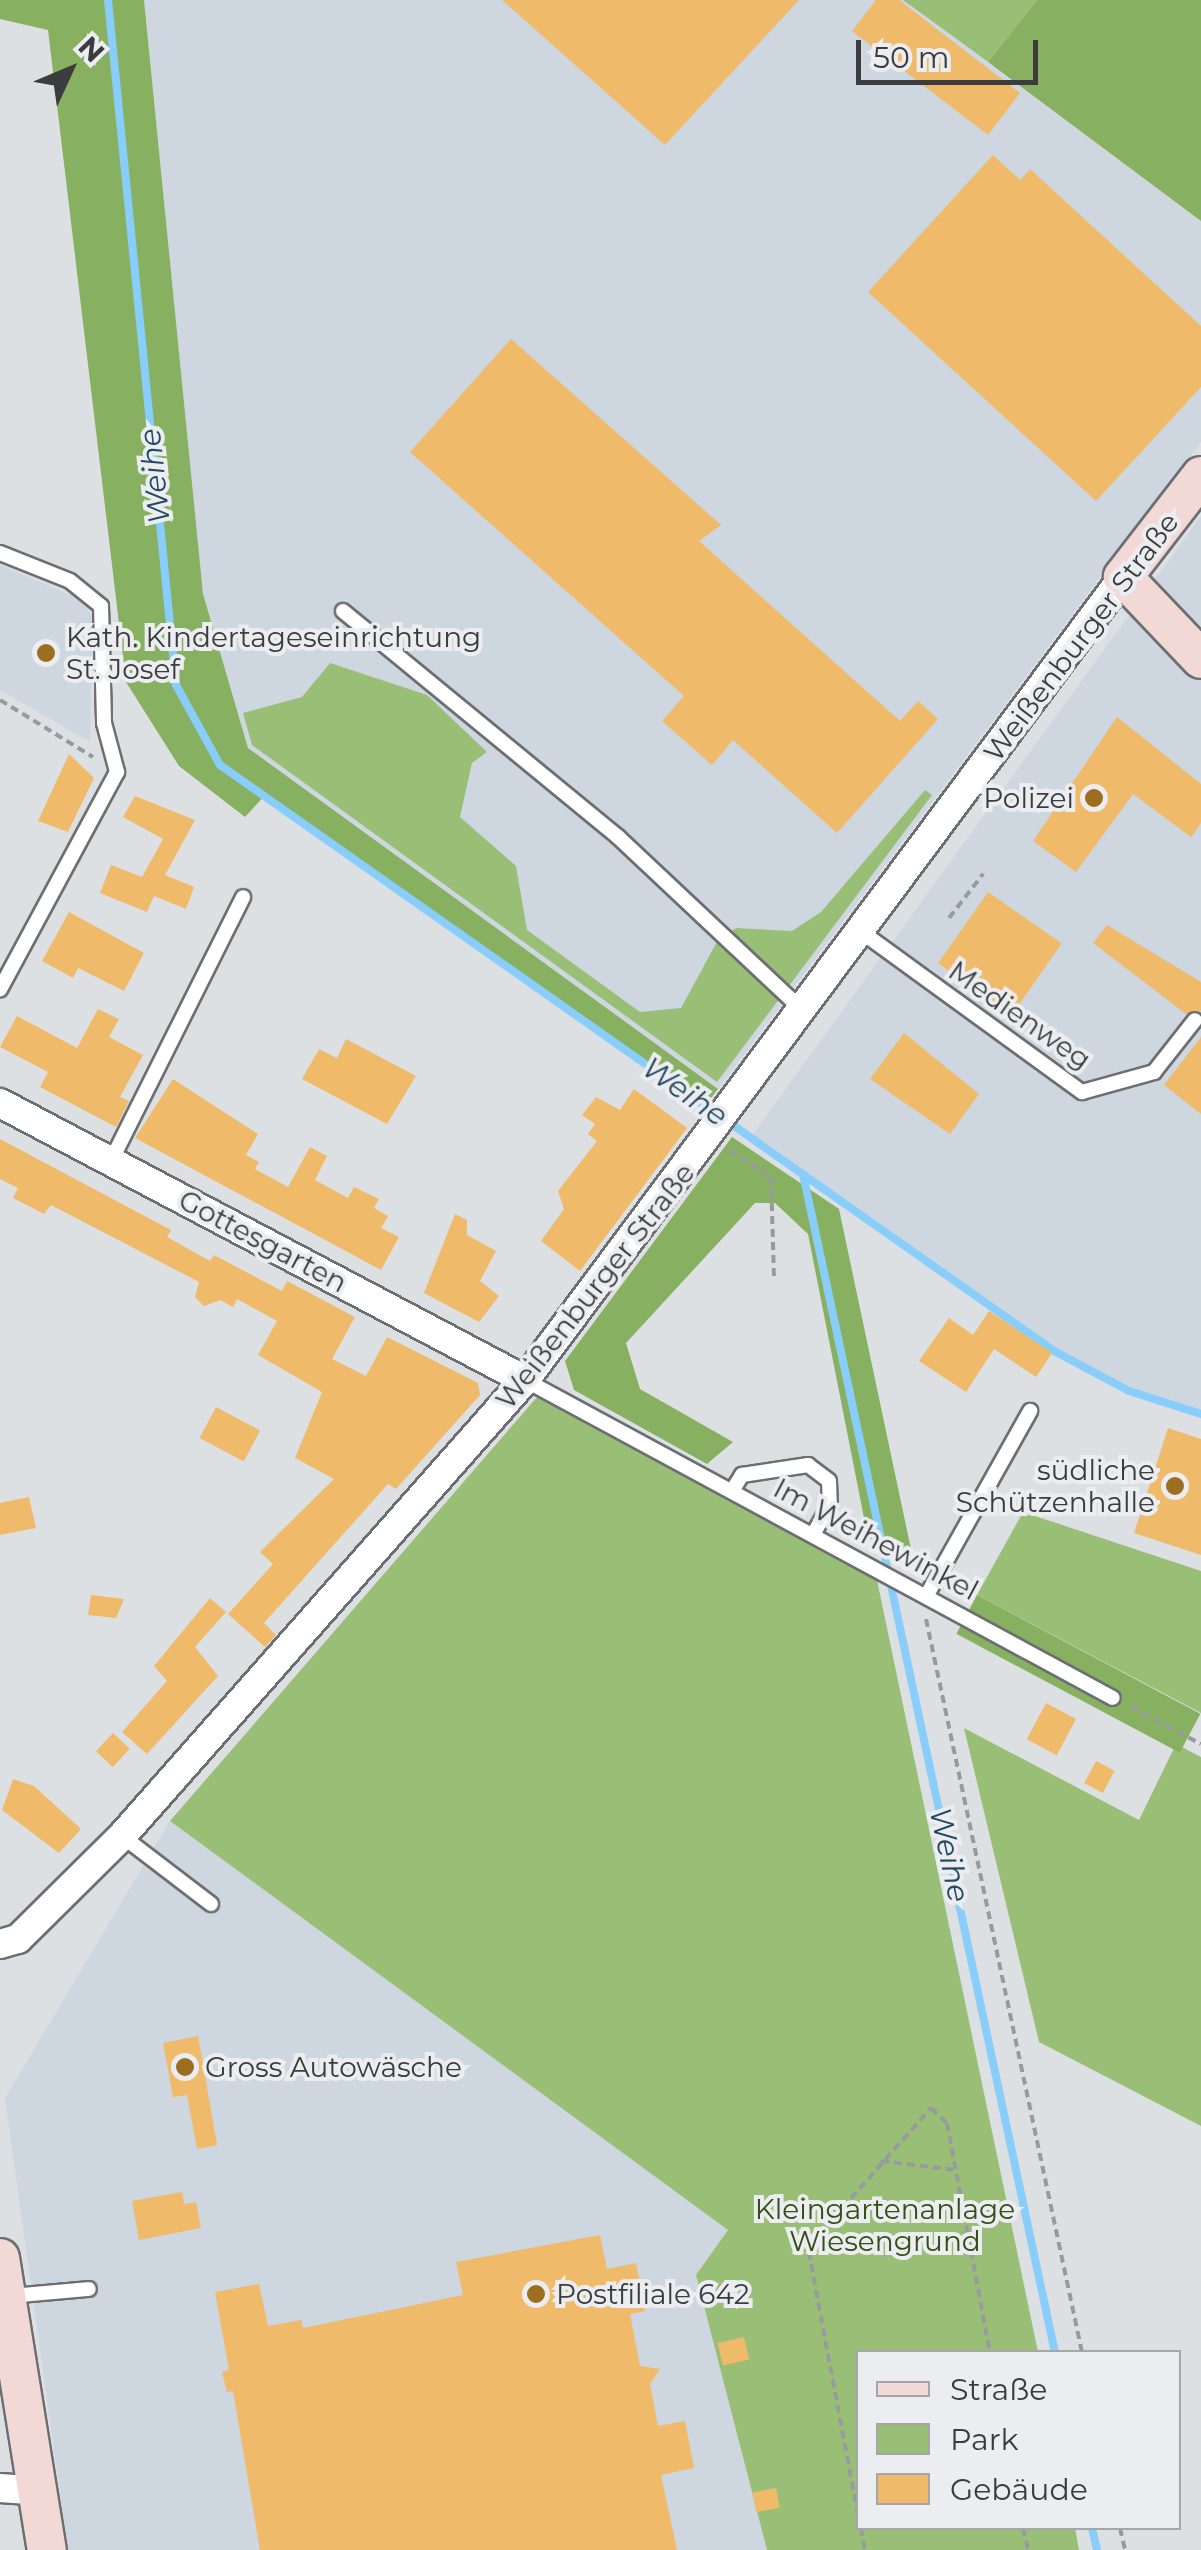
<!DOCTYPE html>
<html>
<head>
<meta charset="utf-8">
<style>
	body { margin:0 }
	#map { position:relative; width:1201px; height:2550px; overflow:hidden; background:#dde0e3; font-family:Montserrat,sans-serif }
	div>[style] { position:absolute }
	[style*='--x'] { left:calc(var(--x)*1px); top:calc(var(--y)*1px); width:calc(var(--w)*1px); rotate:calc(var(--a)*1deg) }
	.built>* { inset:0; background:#ced6df }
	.green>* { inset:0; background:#99bf77 }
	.forest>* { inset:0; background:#87b060; transform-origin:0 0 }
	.stream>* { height:8px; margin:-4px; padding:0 4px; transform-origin:4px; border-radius:4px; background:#89cefa }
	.building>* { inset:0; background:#efba69; transform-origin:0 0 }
	.path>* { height:4px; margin-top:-2px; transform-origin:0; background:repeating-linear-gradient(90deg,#989b9d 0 8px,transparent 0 13px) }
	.roads { filter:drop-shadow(2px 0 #6c6f72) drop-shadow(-2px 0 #6c6f72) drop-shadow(0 2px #6c6f72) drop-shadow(0 -2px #6c6f72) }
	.lane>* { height:14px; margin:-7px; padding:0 7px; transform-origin:7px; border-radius:7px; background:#fff }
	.street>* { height:28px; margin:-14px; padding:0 14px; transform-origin:14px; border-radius:14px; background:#fff }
	.secondary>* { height:38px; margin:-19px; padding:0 19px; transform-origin:19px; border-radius:19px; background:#f2d9d5 }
	.dots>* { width:28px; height:28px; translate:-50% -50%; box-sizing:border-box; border:5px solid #ebedf1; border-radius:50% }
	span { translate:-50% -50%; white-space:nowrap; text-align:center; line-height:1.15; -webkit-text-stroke:8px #ebedf1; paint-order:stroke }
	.poi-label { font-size:28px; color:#3b3c3d }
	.left { translate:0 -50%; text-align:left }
	.right { translate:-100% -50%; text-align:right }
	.street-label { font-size:28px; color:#3b3c3d }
	.park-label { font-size:28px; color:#344f17 }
	.water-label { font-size:30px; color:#244a61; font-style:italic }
	.legend { position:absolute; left:856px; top:2350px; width:325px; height:180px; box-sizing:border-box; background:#ebedf1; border:2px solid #a5a6a9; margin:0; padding:12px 18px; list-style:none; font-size:30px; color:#3b3c3d }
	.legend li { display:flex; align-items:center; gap:20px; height:50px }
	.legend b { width:50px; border:2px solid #a5a6a9 }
	.north { position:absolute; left:20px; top:20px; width:100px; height:100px; -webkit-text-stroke:8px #ebedf1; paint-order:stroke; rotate:46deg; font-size:28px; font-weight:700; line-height:40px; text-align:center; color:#3b3c3d }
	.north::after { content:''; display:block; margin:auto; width:35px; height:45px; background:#3b3c3d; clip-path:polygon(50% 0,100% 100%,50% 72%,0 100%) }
	.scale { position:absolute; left:856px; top:40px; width:182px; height:45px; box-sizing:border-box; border:5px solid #3b3c3d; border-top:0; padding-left:12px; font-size:30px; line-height:35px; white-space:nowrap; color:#3b3c3d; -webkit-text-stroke:8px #ebedf1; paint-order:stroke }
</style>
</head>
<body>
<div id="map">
	<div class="built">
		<i style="clip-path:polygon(144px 0,903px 0,1201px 221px,1201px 442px,718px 1089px,248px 748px,203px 594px)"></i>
		<i style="clip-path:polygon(1201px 516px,1201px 1414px,1129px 1391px,1054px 1351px,750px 1138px)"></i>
		<i style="clip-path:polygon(0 565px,78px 598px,93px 616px,90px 742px,0 690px)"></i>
		<i style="clip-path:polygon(170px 1821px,729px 2230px,696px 2275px,767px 2550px,68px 2550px,5px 2098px)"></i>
	</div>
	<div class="green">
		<i style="clip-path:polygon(903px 0,1037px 0,988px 62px)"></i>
		<i style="clip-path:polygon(330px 663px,427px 695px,487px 752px,472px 763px,460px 817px,516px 866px,527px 930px,640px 1012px,681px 1008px,718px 940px,736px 928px,792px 931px,821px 912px,925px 790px,932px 795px,717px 1082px,252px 745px,243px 713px,302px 697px)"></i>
		<i style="clip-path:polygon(537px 1397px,877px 1580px,1038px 2352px,858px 2352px,858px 2528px,1075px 2528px,1079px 2550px,767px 2550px,696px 2275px,728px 2230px,170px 1821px)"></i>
		<i style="clip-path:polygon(1023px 1512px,1201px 1571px,1201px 1713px,977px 1595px)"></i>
		<i style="clip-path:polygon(964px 1728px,1139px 1820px,1176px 1744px,1201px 1757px,1201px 2126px,1039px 2042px)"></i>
	</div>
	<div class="forest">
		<i style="clip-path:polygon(0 0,144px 0,203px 594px,248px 748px,718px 1089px,707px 1103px,266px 794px,245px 817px,179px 766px,126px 682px,48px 30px,0 19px)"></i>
		<i style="clip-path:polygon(1037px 0,1201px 0,1201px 221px,988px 62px)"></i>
		<i style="clip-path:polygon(732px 1137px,839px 1209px,912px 1554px,868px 1538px,808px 1234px,775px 1203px,755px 1203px,626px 1343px,640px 1389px,733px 1442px,707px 1464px,574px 1390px,565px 1361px)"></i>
		<i style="left:977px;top:1595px;width:253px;height:44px;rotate:28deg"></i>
	</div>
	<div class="stream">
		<i style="--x:108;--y:0;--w:688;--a:84.33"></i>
		<i style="--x:176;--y:685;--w:91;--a:61.2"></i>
		<i style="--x:220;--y:765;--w:605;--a:35.11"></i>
		<i style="--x:727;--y:1121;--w:400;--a:35.1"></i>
		<i style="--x:1054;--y:1351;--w:85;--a:28.1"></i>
		<i style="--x:1129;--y:1391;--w:76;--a:17.7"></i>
		<i style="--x:803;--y:1174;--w:1205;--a:77.93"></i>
		<i style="--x:1092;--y:2528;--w:23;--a:77"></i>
	</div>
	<div class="building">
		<i style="clip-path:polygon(502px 0,799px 0,665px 145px)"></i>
		<i style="clip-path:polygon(876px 0,899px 0,1020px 93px,988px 135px,852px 31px)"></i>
		<i style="clip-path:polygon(993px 155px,1020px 180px,1030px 169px,1201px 326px,1201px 387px,1096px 501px,868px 292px)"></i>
		<i style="clip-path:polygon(511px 339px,721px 525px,699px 541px,900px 721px,918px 701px,938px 719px,837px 833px,733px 740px,712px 765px,662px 721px,684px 696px,410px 452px)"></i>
		<i style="clip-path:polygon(1117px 717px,1201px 784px,1201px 823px,1191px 837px,1133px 794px,1076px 872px,1033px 841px)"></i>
		<i style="clip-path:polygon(69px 754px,94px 778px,68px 832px,38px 821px)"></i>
		<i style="clip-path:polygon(135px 796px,195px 820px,165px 875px,194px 887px,186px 909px,154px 896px,147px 912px,100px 893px,111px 865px,142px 877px,163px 839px,123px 817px)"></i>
		<i style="left:988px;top:892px;width:90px;height:87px;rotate:35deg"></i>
		<i style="clip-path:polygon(69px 912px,144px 953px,124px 991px,78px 968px,73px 978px,42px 961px)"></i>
		<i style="clip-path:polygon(1107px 925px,1201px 982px,1201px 1011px,1186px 1014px,1093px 943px)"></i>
		<i style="clip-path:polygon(98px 1009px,119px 1019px,109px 1037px,143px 1055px,120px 1097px,129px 1101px,116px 1127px,40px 1087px,48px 1072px,0 1047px,17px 1016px,77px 1048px)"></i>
		<i style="clip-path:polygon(904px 1033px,979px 1094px,950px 1134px,870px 1079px)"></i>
		<i style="clip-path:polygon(1201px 1037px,1201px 1114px,1164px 1085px)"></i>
		<i style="clip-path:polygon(346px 1039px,416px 1076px,387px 1124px,302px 1079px,319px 1049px,337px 1058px)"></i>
		<i style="clip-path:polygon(173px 1079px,258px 1134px,246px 1155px,259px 1162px,255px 1169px,288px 1187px,310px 1147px,327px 1156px,315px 1180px,348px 1198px,354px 1187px,379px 1199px,374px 1208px,388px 1216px,381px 1228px,399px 1237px,381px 1270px,135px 1138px)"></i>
		<i style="clip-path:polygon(634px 1089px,687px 1128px,580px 1271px,541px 1241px,564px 1209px,558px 1191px,597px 1141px,588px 1134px,595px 1124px,582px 1115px,596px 1097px,620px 1110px)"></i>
		<i style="clip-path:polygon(0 1139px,171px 1230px,167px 1237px,210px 1261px,214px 1255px,282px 1291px,287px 1281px,355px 1317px,332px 1359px,366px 1376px,387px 1337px,478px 1383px,480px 1395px,396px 1489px,388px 1484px,264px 1623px,276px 1635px,265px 1647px,228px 1614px,273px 1564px,260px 1552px,334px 1479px,295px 1458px,322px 1392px,258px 1355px,277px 1321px,237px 1299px,233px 1307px,220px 1300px,204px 1306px,195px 1297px,199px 1282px,51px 1205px,44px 1214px,13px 1198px,18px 1188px,0 1179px)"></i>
		<i style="clip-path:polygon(455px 1214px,467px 1220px,467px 1235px,496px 1251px,480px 1281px,499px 1296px,479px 1322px,424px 1293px)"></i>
		<i style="clip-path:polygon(989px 1311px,1052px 1353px,1036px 1377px,994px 1349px,966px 1392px,919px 1361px,949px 1318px,973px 1335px)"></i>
		<i style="left:216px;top:1407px;width:50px;height:35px;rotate:28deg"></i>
		<i style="clip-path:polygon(1168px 1428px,1201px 1439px,1201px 1555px,1134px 1533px)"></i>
		<i style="clip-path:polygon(29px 1497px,36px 1528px,0 1535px,0 1503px)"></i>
		<i style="clip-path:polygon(91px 1595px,124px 1599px,116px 1618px,88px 1615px)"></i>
		<i style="clip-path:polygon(210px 1598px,226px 1612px,195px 1647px,218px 1676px,147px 1754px,122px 1732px,167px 1681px,154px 1666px)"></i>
		<i style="left:1046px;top:1703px;width:34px;height:41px;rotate:28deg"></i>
		<i style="left:113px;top:1733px;width:23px;height:25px;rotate:43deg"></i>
		<i style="left:1096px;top:1761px;width:21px;height:25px;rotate:28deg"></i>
		<i style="clip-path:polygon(13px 1779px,34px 1786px,81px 1829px,59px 1853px,2px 1810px)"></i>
		<i style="clip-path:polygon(198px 2036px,217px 2145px,197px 2149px,187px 2095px,173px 2097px,163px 2043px)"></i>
		<i style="clip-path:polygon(182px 2192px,184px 2204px,196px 2202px,201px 2228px,139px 2240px,132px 2201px)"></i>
		<i style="clip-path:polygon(600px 2235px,607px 2269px,636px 2263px,645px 2311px,630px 2314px,640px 2366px,660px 2369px,650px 2384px,658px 2426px,685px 2421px,694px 2468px,661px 2475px,677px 2550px,260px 2550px,233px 2391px,227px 2392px,222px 2372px,229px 2370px,215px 2292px,259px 2284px,268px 2326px,301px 2320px,303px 2328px,463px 2295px,456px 2262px)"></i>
		<i style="left:744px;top:2337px;width:23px;height:27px;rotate:77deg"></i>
		<i style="left:776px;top:2488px;width:20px;height:24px;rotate:79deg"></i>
	</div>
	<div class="path">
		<i style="--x:0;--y:700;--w:109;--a:31.5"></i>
		<i style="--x:949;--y:918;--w:56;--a:-52.3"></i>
		<i style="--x:730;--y:1150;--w:49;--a:33.4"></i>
		<i style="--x:771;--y:1177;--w:101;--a:88.3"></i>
		<i style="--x:926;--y:1619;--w:749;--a:77.99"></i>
		<i style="--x:1131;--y:1707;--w:79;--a:27.9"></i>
		<i style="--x:881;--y:2161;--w:76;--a:6.8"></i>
		<i style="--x:858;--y:2515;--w:273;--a:-100.6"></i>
		<i style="--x:808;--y:2247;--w:186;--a:-48.5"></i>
		<i style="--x:931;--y:2108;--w:22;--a:43"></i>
		<i style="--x:947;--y:2123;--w:233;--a:79.4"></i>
		<i style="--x:861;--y:2528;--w:22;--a:80"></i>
		<i style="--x:1023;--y:2528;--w:23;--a:77"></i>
		<i style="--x:1120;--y:2528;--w:23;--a:77"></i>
	</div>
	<div class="roads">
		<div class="lane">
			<i style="--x:0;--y:553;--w:75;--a:21.8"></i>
			<i style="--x:70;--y:581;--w:40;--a:39"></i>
			<i style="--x:101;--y:606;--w:117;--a:88.5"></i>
			<i style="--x:104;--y:723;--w:51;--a:75.1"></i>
			<i style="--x:117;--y:772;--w:247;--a:118.3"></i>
			<i style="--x:343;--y:611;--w:356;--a:39.4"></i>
			<i style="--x:618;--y:837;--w:254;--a:43.2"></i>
			<i style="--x:863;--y:933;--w:271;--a:36"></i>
			<i style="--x:1082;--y:1092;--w:75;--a:-15.5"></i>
			<i style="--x:1154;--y:1072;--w:66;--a:-51.7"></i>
			<i style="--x:111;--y:1161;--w:295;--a:-63.4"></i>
			<i style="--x:525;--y:1380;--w:668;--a:28.41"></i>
			<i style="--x:732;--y:1491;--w:19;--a:-58"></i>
			<i style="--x:742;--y:1475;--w:67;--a:-8.6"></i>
			<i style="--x:808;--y:1465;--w:26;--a:37"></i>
			<i style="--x:829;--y:1481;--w:24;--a:88"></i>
			<i style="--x:830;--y:1505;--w:32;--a:120"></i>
			<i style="--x:928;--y:1593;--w:209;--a:-60.7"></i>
			<i style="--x:122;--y:1836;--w:112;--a:37.4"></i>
			<i style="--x:10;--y:2296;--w:79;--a:-5.1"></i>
		</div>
		<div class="street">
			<i style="--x:0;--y:1103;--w:594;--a:27.82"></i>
			<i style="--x:0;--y:1944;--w:19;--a:-16"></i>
			<i style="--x:18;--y:1939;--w:146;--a:-44.7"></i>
			<i style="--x:122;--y:1836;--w:609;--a:-48.53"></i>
			<i style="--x:525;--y:1380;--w:1001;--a:-53.32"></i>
			<i style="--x:0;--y:2488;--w:39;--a:4"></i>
		</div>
		<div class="secondary">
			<i style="--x:1201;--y:476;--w:128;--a:127.7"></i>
			<i style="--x:1123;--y:577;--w:113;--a:46.4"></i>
			<i style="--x:0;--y:2258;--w:296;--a:80.9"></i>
		</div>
	</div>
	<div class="dots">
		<i style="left:46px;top:653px;background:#9d6e20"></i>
		<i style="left:1094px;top:798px;background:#9d6e20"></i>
		<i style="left:1175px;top:1486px;background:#9d6e20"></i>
		<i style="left:185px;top:2067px;background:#9d6e20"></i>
		<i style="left:536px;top:2294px;background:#9d6e20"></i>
	</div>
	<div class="poi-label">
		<span class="left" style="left:66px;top:653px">Kath. Kindertageseinrichtung<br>St. Josef</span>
		<span class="right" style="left:1074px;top:798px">Polizei</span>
		<span class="right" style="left:1155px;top:1486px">südliche<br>Schützenhalle</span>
		<span class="left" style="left:205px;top:2067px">Gross Autowäsche</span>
		<span class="left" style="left:556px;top:2294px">Postfiliale 642</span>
	</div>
	<div class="street-label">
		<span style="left:1081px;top:637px;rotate:-53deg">Weißenburger Straße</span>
		<span style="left:1020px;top:1015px;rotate:35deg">Medienweg</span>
		<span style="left:263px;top:1241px;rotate:28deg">Gottesgarten</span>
		<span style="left:595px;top:1286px;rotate:-52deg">Weißenburger Straße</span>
		<span style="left:876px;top:1539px;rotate:28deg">Im Weihewinkel</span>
	</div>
	<div class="park-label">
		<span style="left:885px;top:2225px">Kleingartenanlage<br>Wiesengrund</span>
	</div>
	<div class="water-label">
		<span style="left:155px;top:476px;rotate:-96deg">Weihe</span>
		<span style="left:685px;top:1092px;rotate:35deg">Weihe</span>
		<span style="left:949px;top:1855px;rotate:78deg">Weihe</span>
	</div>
	<ul class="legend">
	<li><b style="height:12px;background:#f2d9d5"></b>Straße</li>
	<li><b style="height:28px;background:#99bf77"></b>Park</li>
	<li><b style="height:28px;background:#efba69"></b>Gebäude</li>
	</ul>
	<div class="north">N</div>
	<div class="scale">50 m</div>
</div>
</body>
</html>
